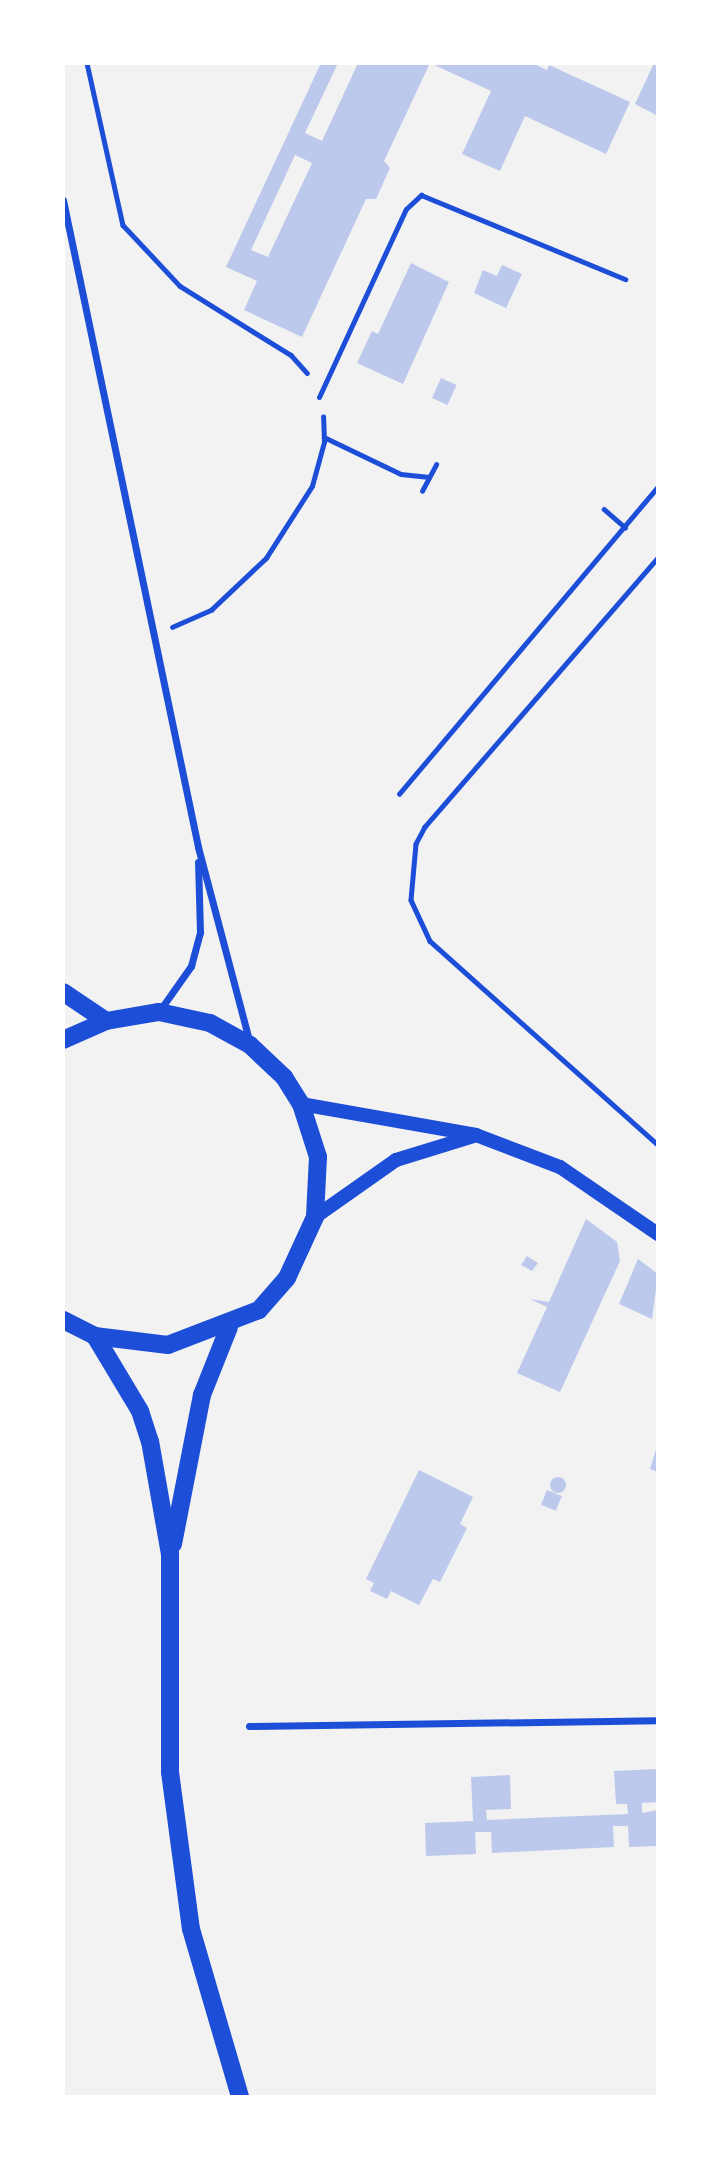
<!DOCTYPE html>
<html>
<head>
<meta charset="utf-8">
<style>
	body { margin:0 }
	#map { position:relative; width:721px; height:2160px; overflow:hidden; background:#f2f2f2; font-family:Ubuntu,sans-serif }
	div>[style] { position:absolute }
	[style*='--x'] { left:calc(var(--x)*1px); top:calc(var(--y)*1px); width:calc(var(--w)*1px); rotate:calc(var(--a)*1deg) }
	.building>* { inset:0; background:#bdc9ec; transform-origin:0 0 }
	.round { border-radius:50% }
	.path>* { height:4.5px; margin:-2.25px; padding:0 2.25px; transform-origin:2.25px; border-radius:2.25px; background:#1d4ed8 }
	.service>* { height:5px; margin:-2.5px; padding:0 2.5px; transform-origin:2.5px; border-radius:2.5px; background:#1d4ed8 }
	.minor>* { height:7px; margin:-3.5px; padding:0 3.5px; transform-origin:3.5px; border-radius:3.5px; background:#1d4ed8 }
	.secondary>* { height:14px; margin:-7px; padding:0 7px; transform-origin:7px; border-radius:7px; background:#1d4ed8 }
	.primary>* { height:18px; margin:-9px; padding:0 9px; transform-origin:9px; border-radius:9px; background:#1d4ed8 }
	span { translate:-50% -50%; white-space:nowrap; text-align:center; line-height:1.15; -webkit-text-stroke:5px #fff; paint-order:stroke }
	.frame { position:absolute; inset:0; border:65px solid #fff; pointer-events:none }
</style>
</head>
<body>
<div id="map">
	<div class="building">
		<i style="clip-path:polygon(evenodd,321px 63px,338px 63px,305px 133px,322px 141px,358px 63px,532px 63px,547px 70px,549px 65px,630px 102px,606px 154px,525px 116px,500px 171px,462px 154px,491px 91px,430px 63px,384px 161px,390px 168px,376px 199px,366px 199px,302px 337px,244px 310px,257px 281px,226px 267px,321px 63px,295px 155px,312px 163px,268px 257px,251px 250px,295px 155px)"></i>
		<i style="clip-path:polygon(654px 63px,658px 63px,658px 116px,635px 104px)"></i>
		<i style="clip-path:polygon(411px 263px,449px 282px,403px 384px,357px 363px,372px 331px,378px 334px)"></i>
		<i style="clip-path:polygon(502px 265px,522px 274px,506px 308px,474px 293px,483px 270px,497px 276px)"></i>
		<i style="left:441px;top:378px;width:17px;height:22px;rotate:24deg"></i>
		<i style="clip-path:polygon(586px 1219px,617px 1242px,620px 1261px,560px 1392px,517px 1373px,547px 1307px,530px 1299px,549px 1302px)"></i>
		<i style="clip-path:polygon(527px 1256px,538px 1263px,532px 1271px,521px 1265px)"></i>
		<i style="clip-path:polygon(638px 1259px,658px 1274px,652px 1319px,619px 1304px)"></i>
		<i style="clip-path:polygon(658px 1443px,658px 1472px,650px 1469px)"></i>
		<i style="clip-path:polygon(419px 1470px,473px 1497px,460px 1524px,467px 1528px,440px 1582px,433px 1579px,419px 1605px,391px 1591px,387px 1599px,370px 1591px,374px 1583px,366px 1579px)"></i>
		<i class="round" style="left:550px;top:1477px;width:16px;height:16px"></i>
		<i style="left:547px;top:1490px;width:16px;height:16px;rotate:22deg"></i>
		<i style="clip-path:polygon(658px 1769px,658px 1802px,642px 1803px,642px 1813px,658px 1810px,658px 1846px,629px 1847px,628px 1826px,613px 1826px,614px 1847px,492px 1853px,491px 1832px,475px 1832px,476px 1854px,426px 1856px,425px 1823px,473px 1821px,471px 1777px,510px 1775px,511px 1809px,486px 1810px,487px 1820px,628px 1814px,627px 1804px,616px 1804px,614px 1771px)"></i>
	</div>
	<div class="path">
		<i style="--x:87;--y:63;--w:166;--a:77.5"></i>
		<i style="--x:123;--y:225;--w:83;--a:46.9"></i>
		<i style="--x:180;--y:286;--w:131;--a:31.9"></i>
		<i style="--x:291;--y:355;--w:24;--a:48"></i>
		<i style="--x:324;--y:437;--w:85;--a:25.7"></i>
		<i style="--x:401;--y:474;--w:28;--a:6"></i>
		<i style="--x:422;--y:491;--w:30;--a:-62"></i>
		<i style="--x:604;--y:509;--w:28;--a:41"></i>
		<i style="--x:658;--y:558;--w:356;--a:130.9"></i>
		<i style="--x:425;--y:827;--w:19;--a:118"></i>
		<i style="--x:416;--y:844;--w:56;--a:95.1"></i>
		<i style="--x:411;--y:900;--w:45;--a:65.1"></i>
		<i style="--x:430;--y:941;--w:306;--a:41.8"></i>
		<i style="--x:172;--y:627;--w:43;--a:-23.6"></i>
		<i style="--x:211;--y:610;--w:76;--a:-43.4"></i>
		<i style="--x:266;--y:558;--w:85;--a:-57.4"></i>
		<i style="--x:312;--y:486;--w:46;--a:-74.7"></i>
		<i style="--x:324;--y:442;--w:25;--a:-92"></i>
		<i style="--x:399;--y:794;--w:402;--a:-49.9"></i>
	</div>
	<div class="service">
		<i style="--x:319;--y:397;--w:207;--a:-65.2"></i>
		<i style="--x:406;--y:209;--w:21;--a:-43"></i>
		<i style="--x:421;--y:195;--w:221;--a:22.4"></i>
	</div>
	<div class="minor">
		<i style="--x:63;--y:200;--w:661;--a:78.21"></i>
		<i style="--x:198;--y:847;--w:200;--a:75.2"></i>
		<i style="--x:160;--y:1010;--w:54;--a:-54.8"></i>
		<i style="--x:191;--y:966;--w:35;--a:-75"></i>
		<i style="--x:200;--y:932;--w:70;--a:-91.6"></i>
		<i style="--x:249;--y:1726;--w:409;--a:-0.8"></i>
	</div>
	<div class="secondary">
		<i style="--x:301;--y:1104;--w:178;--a:10"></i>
		<i style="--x:476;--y:1135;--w:90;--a:20.9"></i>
		<i style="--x:560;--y:1167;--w:119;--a:34.4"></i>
		<i style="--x:315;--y:1217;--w:99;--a:-35.1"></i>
		<i style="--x:396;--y:1160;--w:82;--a:-17.1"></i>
	</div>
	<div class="primary">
		<i style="--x:63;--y:992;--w:52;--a:34"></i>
		<i style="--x:63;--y:1040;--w:47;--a:-23.8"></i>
		<i style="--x:106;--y:1021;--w:54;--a:-9.6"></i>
		<i style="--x:159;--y:1012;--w:52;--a:12.2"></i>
		<i style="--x:210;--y:1023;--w:46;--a:28.8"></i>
		<i style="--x:250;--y:1045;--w:47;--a:43.3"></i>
		<i style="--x:284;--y:1077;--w:32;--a:58"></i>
		<i style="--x:301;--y:1104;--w:56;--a:72.2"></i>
		<i style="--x:318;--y:1157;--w:60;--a:92.9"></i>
		<i style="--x:315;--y:1217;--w:67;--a:114.7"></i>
		<i style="--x:287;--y:1278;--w:43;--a:131.2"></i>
		<i style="--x:259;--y:1310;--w:97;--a:159"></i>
		<i style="--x:168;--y:1345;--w:74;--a:-173"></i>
		<i style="--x:95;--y:1336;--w:36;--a:-153"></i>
		<i style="--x:95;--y:1336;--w:87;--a:59"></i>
		<i style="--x:140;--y:1411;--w:32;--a:72"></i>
		<i style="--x:150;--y:1441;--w:115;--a:80"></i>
		<i style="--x:170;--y:1554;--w:218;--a:90"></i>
		<i style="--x:170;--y:1772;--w:158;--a:82.4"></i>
		<i style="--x:191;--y:1929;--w:175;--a:73.7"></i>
		<i style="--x:173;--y:1544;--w:152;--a:-79"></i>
		<i style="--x:202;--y:1395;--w:73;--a:-68.3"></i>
	</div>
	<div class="frame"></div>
</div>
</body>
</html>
